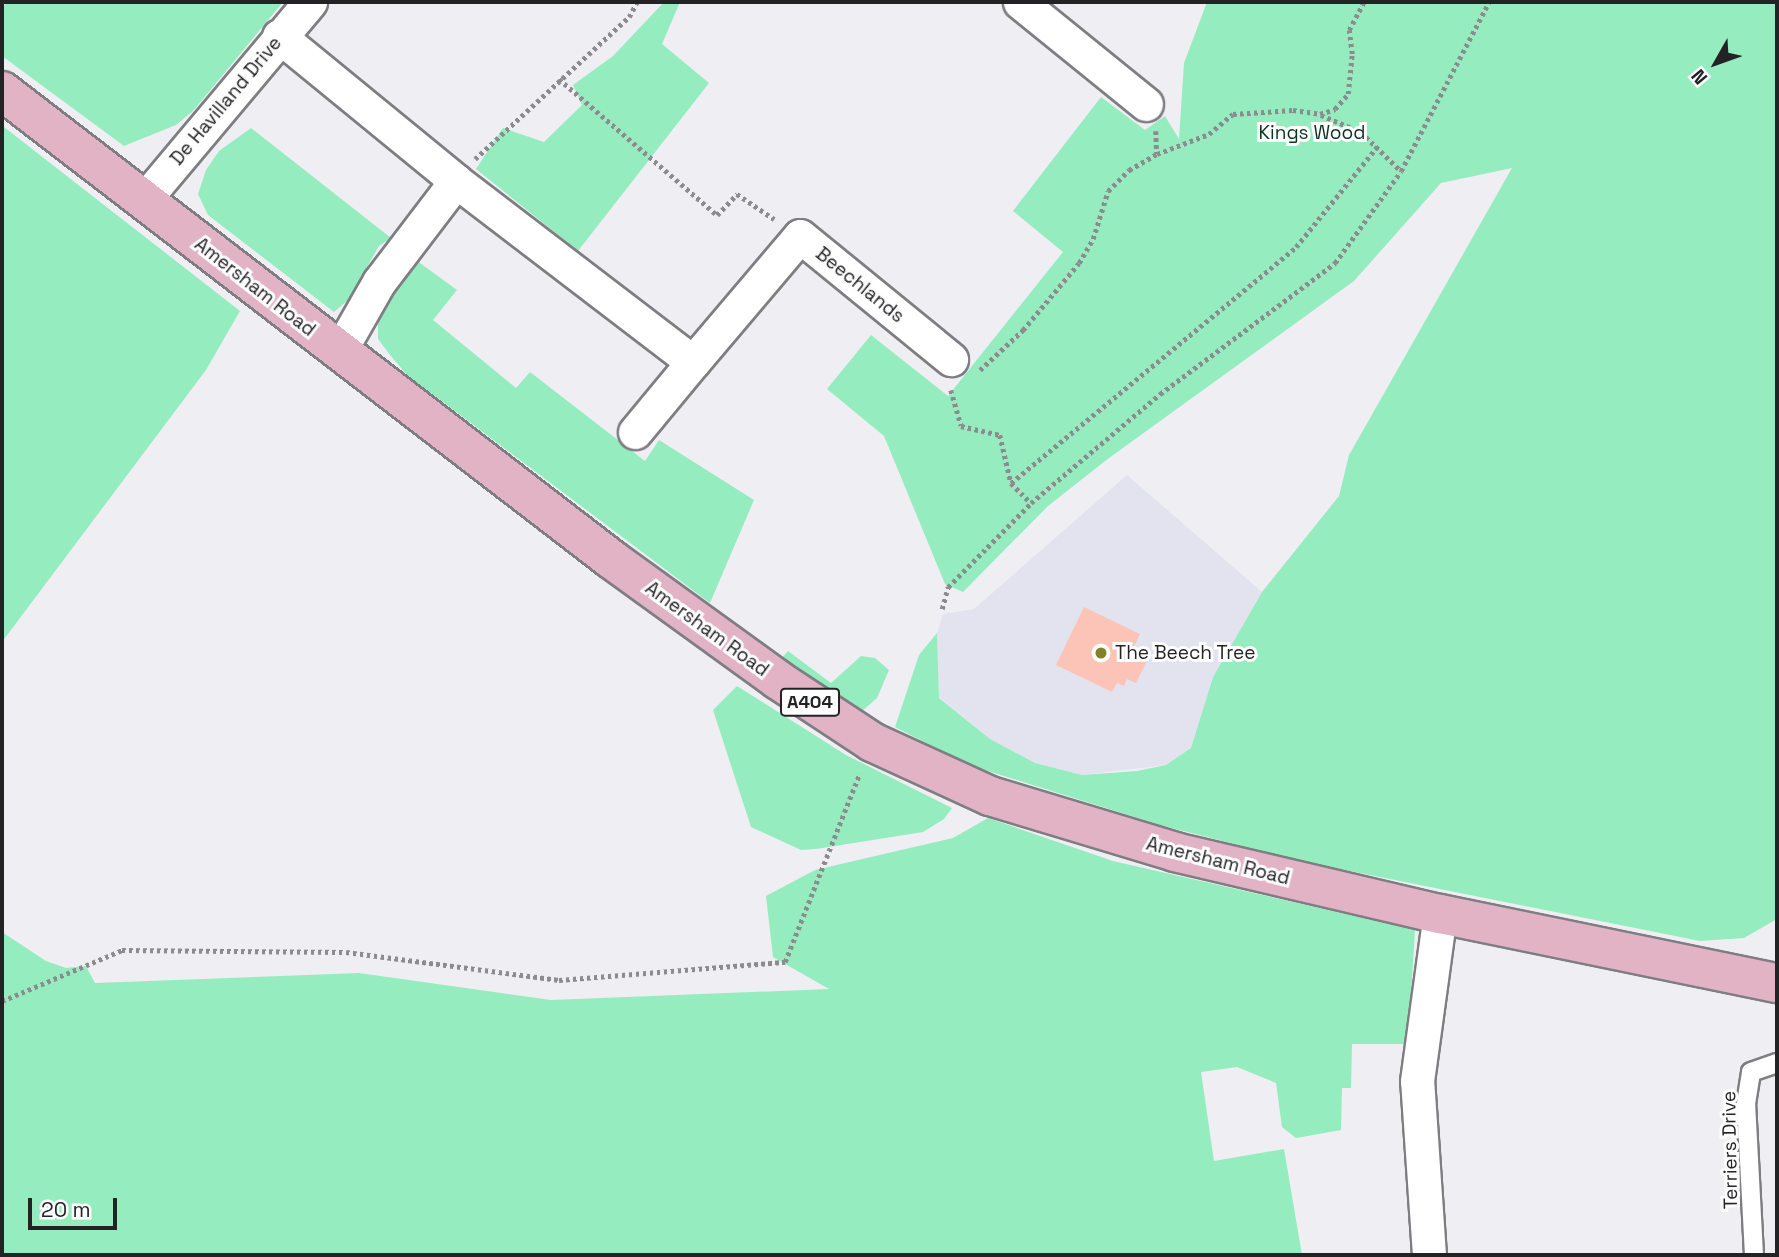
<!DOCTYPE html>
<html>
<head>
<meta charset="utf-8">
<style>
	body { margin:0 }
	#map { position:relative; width:1779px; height:1257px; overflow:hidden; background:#efeff3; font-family:"Space Grotesk",sans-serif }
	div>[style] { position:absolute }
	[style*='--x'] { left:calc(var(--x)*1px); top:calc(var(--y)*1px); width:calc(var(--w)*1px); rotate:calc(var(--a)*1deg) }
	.built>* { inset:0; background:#e2e3ef }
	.green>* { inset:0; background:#95ecbf }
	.building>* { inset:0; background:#fcc4b6 }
	.path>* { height:4.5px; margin-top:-2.25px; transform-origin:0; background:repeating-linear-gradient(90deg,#8c8c8f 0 3.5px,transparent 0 7px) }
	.roads { filter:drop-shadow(2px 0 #7e7e82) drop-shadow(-2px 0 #7e7e82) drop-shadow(0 2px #7e7e82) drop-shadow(0 -2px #7e7e82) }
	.lane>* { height:18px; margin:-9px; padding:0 9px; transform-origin:9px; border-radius:9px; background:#fff }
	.street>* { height:33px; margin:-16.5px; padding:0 16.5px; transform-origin:16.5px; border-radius:16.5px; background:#fff }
	.primary>* { height:38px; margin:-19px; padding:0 19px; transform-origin:19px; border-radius:19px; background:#e1b3c5 }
	.dots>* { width:19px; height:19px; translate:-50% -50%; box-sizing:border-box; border:4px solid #fdfdfe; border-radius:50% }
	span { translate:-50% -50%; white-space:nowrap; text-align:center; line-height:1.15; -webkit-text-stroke:6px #fdfdfe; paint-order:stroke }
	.shield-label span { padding:2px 5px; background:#fdfdfe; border:2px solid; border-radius:5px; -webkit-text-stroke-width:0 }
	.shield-label { font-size:18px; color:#232325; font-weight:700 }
	.street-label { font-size:19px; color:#232325 }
	.park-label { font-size:19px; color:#0a3422 }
	.poi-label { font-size:19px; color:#232325 }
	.left { translate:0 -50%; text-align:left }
	.frame { position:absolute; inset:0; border:4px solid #232325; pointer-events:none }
	.north { position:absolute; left:1681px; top:28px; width:70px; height:70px; -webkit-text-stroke:5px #fdfdfe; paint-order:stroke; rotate:230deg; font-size:19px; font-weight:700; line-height:28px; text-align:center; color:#232325 }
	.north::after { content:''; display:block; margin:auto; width:24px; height:32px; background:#232325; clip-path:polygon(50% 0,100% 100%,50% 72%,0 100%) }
	.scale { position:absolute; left:28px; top:1198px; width:89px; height:32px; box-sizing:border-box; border:4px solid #232325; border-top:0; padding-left:9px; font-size:21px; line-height:24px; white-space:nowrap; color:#232325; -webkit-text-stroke:5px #fdfdfe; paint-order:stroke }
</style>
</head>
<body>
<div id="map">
	<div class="built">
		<i style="clip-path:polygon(1127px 475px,1262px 592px,1213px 677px,1191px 748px,1166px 765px,1082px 775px,1035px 763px,990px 739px,939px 697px,937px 633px,943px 614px,974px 609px)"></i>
	</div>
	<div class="green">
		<i style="clip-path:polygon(6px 2px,283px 2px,193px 111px,176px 125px,124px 146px,2px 56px,2px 10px)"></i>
		<i style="clip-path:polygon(664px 2px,680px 2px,662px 44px,709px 83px,578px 251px,476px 169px,503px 128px,544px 142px,582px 105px,573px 85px,613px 56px)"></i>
		<i style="clip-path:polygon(1207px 2px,1777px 2px,1777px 919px,1744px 938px,1700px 941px,1305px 862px,1160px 825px,969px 765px,895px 727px,919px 655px,937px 633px,939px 698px,990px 739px,1035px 763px,1082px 775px,1137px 771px,1166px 765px,1191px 748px,1213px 677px,1262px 592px,1339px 496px,1349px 455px,1512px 168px,1441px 183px,1354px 281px,1109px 458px,1048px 506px,963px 592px,945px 584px,884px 436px,827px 389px,871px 335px,948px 396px,1063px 252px,1013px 211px,1101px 97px,1145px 130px,1165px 116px,1179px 139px,1184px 63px)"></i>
		<i style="clip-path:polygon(4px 127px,240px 311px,206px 370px,2px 642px)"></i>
		<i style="clip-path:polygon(251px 128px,391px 238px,379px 246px,348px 300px,334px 312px,208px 215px,198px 194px,206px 170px,219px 151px)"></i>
		<i style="clip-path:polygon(409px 255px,457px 290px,433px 320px,516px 388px,530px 372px,645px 461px,659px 440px,754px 500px,710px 603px,407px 375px,390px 355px,378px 339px,378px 324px,396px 273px)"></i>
		<i style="clip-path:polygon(788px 651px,831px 683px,861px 656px,875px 658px,889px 670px,877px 698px,860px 713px,805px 679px,782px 658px)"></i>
		<i style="clip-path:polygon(737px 686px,846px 755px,952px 808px,944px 819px,923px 832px,816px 849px,801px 850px,751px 827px,713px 710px)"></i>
		<i style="clip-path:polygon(988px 818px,1113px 861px,1415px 930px,1408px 1044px,1352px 1044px,1351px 1088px,1342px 1088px,1341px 1130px,1296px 1138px,1282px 1127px,1276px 1083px,1237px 1067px,1201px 1072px,1214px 1161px,1284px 1149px,1302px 1255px,2px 1255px,2px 932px,46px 961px,66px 968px,86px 966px,95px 983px,359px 973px,551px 1000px,829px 989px,773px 957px,766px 896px,815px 870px,953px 838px)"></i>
	</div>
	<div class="building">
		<i style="clip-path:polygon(1084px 607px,1140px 634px,1133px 649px,1149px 657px,1136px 683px,1127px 679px,1124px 686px,1117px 683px,1112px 692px,1056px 665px)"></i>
	</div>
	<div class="path">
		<i style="--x:559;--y:79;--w:208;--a:40.7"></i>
		<i style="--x:717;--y:215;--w:29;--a:-46"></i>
		<i style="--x:737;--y:194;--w:45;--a:34"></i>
		<i style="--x:1321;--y:115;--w:43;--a:23"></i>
		<i style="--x:1361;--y:132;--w:56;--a:44.3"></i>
		<i style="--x:1156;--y:131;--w:23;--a:88"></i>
		<i style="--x:475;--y:159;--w:209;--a:-42.7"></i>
		<i style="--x:629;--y:17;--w:17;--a:-62"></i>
		<i style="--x:980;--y:370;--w:59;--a:-42.9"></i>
		<i style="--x:1023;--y:330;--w:87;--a:-50.1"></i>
		<i style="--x:1079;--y:263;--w:28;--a:-60"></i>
		<i style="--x:1093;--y:239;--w:50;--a:-72.6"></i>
		<i style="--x:1108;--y:191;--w:30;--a:-45"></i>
		<i style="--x:1129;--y:170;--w:32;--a:-30"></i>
		<i style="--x:1157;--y:154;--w:56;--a:-21"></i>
		<i style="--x:1209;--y:134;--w:31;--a:-40"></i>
		<i style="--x:1233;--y:114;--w:60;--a:-3.8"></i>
		<i style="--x:1293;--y:110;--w:27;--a:8"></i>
		<i style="--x:1320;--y:114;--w:16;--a:-18"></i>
		<i style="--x:1335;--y:109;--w:20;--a:-49"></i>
		<i style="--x:1348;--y:94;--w:40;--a:-84.3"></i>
		<i style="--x:1352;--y:54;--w:24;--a:-97"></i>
		<i style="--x:1349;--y:30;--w:32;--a:-62"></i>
		<i style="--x:951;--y:390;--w:37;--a:74"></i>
		<i style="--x:961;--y:426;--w:40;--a:13"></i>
		<i style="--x:1000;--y:435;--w:49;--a:77.1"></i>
		<i style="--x:1011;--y:483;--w:28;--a:45"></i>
		<i style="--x:1011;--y:483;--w:370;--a:-39.6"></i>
		<i style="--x:1296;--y:247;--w:129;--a:-51"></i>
		<i style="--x:942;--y:609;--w:23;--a:-75"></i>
		<i style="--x:948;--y:587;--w:118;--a:-45.3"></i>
		<i style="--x:1031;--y:503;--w:169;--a:-40.2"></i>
		<i style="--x:1160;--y:394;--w:219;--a:-36.8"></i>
		<i style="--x:1335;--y:263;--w:113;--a:-54.3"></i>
		<i style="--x:1401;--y:171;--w:191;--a:-62.5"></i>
		<i style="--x:2;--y:1001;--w:130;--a:-23"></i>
		<i style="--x:122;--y:950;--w:224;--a:0.5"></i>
		<i style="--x:346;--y:952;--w:215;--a:7.5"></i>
		<i style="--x:559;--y:980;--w:227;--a:-4.6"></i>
		<i style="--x:785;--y:962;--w:203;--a:-68.4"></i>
	</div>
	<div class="roads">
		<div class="lane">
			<i style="--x:1754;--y:1255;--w:151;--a:-93"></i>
			<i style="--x:1746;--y:1104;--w:32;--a:-81"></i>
			<i style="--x:1751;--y:1072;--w:28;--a:-19"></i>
		</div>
		<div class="street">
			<i style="--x:1020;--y:2;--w:162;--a:39"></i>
			<i style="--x:279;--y:36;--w:229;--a:39.3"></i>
			<i style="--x:456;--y:181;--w:298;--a:37.4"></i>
			<i style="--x:693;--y:362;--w:165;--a:-49.7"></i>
			<i style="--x:800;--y:236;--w:195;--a:39.2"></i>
			<i style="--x:143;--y:201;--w:260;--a:-50"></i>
			<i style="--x:339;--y:352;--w:81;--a:-60.3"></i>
			<i style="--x:379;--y:282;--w:127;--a:-52.7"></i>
			<i style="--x:635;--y:432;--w:91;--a:-50.4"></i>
			<i style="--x:1429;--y:1255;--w:174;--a:-93.9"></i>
			<i style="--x:1417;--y:1081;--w:169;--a:-82.2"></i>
		</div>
		<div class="primary">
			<i style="--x:2;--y:91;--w:768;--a:37.54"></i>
			<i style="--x:611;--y:559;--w:206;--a:35.9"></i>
			<i style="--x:778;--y:680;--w:113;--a:33.4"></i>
			<i style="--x:872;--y:742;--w:130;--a:24.6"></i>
			<i style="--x:990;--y:796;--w:193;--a:16.8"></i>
			<i style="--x:1175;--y:852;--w:272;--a:13.2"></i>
			<i style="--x:1440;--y:914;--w:344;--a:11.6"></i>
		</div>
	</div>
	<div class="dots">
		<i style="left:1101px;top:653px;background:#858129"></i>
	</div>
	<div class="shield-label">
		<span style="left:810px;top:702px">A404</span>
	</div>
	<div class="street-label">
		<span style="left:226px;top:101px;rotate:-50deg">De Havilland Drive</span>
		<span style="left:860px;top:285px;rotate:39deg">Beechlands</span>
		<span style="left:255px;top:287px;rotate:38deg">Amersham Road</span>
		<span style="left:707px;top:629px;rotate:36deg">Amersham Road</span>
		<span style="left:1218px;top:861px;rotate:14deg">Amersham Road</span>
		<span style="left:1730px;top:1150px;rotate:-91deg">Terriers Drive</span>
	</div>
	<div class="park-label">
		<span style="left:1312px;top:133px">Kings Wood</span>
	</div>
	<div class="poi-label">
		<span class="left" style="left:1115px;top:653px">The Beech Tree</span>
	</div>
	<div class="frame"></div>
	<div class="north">N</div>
	<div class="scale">20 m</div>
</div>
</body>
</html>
